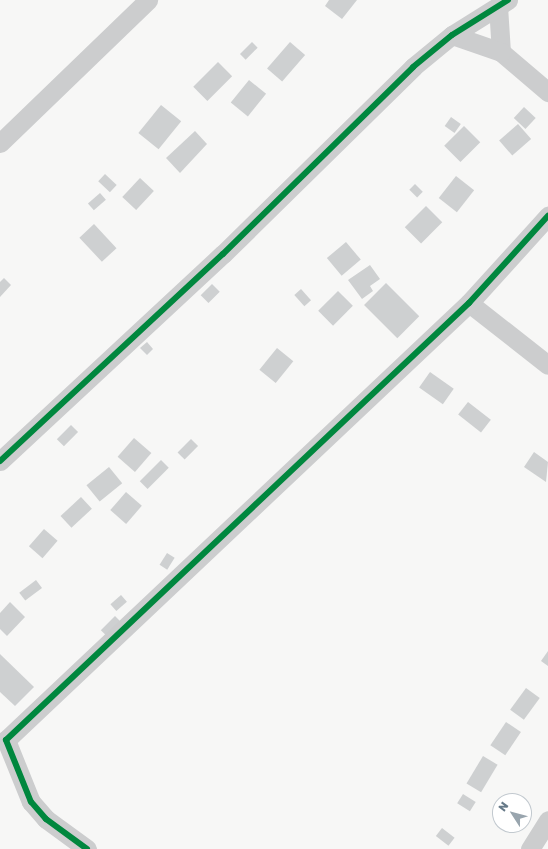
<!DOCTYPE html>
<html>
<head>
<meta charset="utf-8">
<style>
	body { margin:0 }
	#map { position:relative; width:548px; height:849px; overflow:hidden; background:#f7f7f6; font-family:"Golos Text",sans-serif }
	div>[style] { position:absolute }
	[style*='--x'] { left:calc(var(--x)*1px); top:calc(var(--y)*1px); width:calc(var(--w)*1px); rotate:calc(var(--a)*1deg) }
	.building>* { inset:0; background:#ced0d1; transform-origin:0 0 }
	.minor>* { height:19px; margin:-9.5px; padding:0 9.5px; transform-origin:9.5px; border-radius:9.5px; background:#cccdce }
	.cycleway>* { height:6px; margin:-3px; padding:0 3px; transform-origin:3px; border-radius:3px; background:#00873e }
	span { translate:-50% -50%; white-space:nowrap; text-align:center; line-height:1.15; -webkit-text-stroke:4px #fff; paint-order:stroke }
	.north { position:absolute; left:492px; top:793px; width:40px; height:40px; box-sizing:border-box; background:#fff; border:1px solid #c2c9cf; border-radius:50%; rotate:306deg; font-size:11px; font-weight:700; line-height:16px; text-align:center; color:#667988 }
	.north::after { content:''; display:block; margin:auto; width:14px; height:18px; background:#99a5ae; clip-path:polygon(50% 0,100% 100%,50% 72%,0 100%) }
</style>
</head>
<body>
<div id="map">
	<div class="building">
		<i style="clip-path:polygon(329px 0,357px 0,342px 19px,325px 6px)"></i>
		<i style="left:252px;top:42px;width:8px;height:17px;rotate:45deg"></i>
		<i style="left:290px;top:42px;width:20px;height:35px;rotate:41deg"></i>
		<i style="left:218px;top:62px;width:20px;height:35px;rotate:45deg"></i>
		<i style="left:249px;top:80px;width:22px;height:29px;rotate:39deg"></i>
		<i style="left:161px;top:105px;width:26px;height:36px;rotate:39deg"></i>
		<i style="left:524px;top:107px;width:16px;height:15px;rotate:43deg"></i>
		<i style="left:451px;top:117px;width:12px;height:11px;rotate:35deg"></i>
		<i style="left:518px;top:124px;width:20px;height:25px;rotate:49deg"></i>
		<i style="left:464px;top:126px;width:23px;height:28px;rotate:45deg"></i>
		<i style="clip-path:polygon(195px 131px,207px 144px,180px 173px,166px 158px)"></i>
		<i style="left:105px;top:174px;width:16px;height:10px;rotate:43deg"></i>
		<i style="left:456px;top:176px;width:23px;height:28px;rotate:38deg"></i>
		<i style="left:140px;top:178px;width:19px;height:26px;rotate:43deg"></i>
		<i style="left:415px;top:184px;width:11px;height:8px;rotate:45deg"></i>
		<i style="left:100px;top:193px;width:9px;height:16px;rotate:49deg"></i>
		<i style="left:426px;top:206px;width:23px;height:30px;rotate:45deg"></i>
		<i style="left:94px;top:224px;width:33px;height:20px;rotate:47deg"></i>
		<i style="left:346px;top:242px;width:23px;height:25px;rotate:50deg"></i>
		<i style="clip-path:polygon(370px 265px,380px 279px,370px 286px,373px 291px,362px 299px,348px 280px)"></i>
		<i style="clip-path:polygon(4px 278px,11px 285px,0 297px,0 282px)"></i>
		<i style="left:386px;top:283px;width:47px;height:31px;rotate:45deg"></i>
		<i style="left:212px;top:284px;width:11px;height:16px;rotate:45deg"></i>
		<i style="left:301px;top:289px;width:15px;height:9px;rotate:48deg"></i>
		<i style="left:338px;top:291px;width:21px;height:28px;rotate:45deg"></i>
		<i style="clip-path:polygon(147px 342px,153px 349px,147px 355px,140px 348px)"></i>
		<i style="left:277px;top:348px;width:21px;height:28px;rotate:39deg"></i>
		<i style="left:430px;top:372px;width:29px;height:19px;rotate:35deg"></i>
		<i style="left:468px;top:402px;width:29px;height:16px;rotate:38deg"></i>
		<i style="left:71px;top:425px;width:10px;height:20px;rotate:45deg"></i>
		<i style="left:134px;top:438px;width:23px;height:25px;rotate:41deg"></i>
		<i style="left:191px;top:439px;width:10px;height:19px;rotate:45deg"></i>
		<i style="clip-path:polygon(534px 452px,548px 462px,546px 482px,524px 467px)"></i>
		<i style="left:161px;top:460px;width:11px;height:30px;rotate:45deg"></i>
		<i style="left:109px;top:467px;width:21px;height:29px;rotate:51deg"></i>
		<i style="left:126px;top:492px;width:21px;height:24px;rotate:41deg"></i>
		<i style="left:81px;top:497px;width:16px;height:28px;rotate:47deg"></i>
		<i style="left:44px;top:529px;width:18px;height:23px;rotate:41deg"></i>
		<i style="left:167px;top:553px;width:9px;height:14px;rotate:32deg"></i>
		<i style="left:36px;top:580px;width:10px;height:21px;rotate:53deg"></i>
		<i style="left:121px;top:595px;width:9px;height:14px;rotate:49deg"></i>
		<i style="clip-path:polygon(10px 602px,25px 617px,7px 636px,0 629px,0 613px)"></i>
		<i style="left:115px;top:616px;width:8px;height:20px;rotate:45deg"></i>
		<i style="clip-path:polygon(548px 651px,548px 666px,541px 661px)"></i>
		<i style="clip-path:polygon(0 654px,34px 687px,15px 706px,0 692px)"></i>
		<i style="left:526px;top:688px;width:17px;height:27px;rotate:36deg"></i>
		<i style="left:506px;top:722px;width:18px;height:28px;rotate:34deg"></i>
		<i style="left:483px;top:756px;width:17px;height:32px;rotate:31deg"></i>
		<i style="left:463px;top:794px;width:15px;height:11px;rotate:32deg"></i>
		<i style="left:442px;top:828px;width:16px;height:10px;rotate:38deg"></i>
	</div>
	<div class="minor">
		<i style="--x:498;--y:6;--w:46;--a:86.3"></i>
		<i style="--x:501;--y:52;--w:62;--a:40.4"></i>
		<i style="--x:452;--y:35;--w:52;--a:19.1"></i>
		<i style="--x:0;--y:143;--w:206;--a:-44"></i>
		<i style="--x:469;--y:303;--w:100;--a:38.1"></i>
		<i style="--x:0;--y:461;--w:304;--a:-42.9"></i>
		<i style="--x:223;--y:254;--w:267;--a:-44.5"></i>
		<i style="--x:413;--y:67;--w:50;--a:-39.4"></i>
		<i style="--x:452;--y:35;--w:66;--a:-32"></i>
		<i style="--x:87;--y:849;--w:51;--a:-143.8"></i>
		<i style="--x:46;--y:819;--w:23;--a:-131"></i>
		<i style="--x:31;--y:802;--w:67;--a:-112"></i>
		<i style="--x:6;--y:740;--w:637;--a:-43.35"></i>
		<i style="--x:469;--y:303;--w:118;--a:-47.8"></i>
		<i style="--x:530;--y:849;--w:34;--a:-58"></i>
	</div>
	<div class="cycleway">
		<i style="--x:0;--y:461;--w:304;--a:-42.9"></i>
		<i style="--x:223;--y:254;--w:267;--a:-44.5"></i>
		<i style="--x:413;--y:67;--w:50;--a:-39.4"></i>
		<i style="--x:452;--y:35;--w:66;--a:-32"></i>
		<i style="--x:87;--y:849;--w:51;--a:-143.8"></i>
		<i style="--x:46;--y:819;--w:23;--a:-131"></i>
		<i style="--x:31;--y:802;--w:67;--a:-112"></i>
		<i style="--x:6;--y:740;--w:637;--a:-43.35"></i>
		<i style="--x:469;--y:303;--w:118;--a:-47.8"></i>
	</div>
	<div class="north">N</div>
</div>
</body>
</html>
